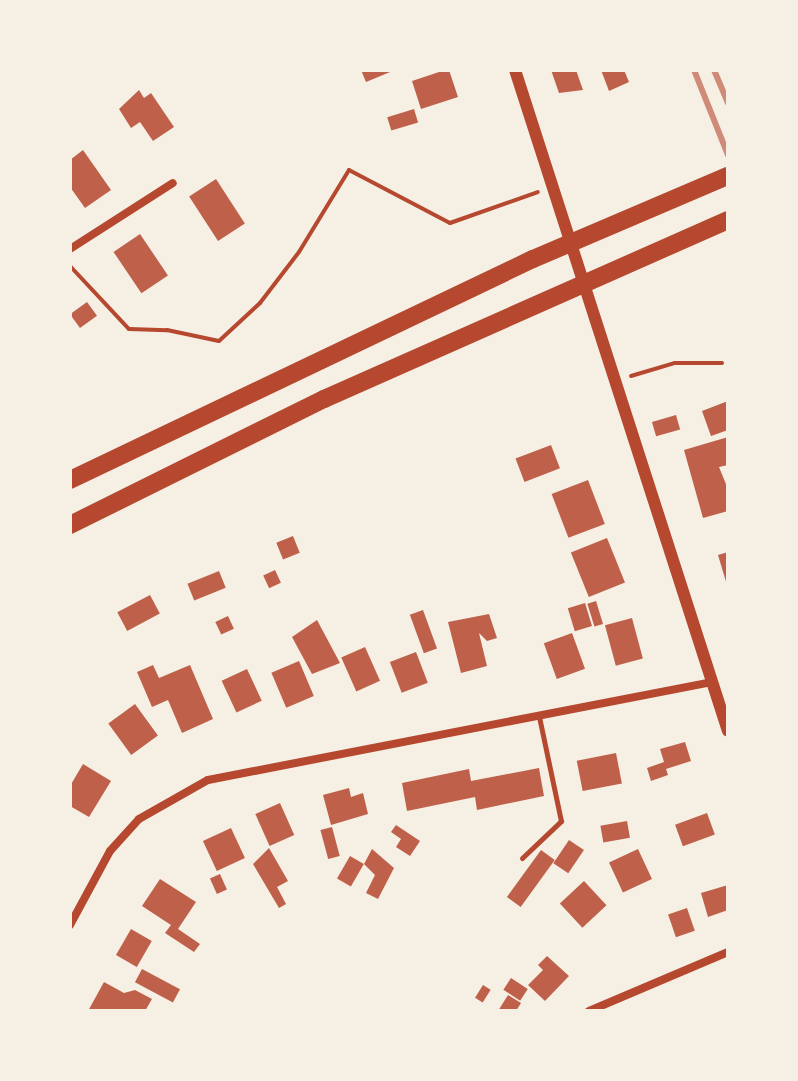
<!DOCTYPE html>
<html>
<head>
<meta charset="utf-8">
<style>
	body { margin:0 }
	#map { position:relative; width:798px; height:1081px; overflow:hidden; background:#f6efe4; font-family:"Fira Sans Condensed",sans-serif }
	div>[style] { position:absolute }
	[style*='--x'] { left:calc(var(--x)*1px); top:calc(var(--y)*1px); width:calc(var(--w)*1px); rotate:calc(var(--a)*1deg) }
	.building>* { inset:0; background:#bf614a; transform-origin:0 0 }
	.path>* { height:4px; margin:-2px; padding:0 2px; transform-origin:2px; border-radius:2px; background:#b5482f }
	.service>* { height:5px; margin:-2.5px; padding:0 2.5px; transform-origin:2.5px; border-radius:2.5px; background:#b5482f }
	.minor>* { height:8px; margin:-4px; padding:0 4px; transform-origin:4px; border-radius:4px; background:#b5482f }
	.tertiary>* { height:12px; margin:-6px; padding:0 6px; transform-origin:6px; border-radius:6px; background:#b5482f }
	.motorway>* { height:18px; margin:-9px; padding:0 9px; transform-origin:9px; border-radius:9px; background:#b5482f }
	.rail>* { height:6px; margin:-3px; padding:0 3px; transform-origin:3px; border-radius:3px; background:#cf8b77 }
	span { translate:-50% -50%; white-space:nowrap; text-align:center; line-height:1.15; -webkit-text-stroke:8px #f6efe4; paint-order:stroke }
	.frame { position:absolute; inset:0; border:72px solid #f6efe4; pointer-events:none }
</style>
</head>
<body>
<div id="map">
	<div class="building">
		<i style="clip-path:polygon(361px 70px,395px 70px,366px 82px)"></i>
		<i style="clip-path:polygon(445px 70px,449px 70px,458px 97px,421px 109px,412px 81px)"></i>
		<i style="clip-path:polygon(551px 70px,576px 70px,583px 90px,559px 93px)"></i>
		<i style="clip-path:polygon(601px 70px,624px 70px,629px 82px,609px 91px)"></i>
		<i style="clip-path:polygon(139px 90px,144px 98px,151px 93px,174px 127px,153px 141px,140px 122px,131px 128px,119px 109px)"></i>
		<i style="left:414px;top:109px;width:14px;height:28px;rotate:73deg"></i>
		<i style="clip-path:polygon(83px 150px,111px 190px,85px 208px,70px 187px,70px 160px)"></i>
		<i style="left:216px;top:179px;width:53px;height:32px;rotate:57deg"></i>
		<i style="left:140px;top:234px;width:50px;height:32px;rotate:56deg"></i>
		<i style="left:87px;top:302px;width:17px;height:21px;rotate:54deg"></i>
		<i style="clip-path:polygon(728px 401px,728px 430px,711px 436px,702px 411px)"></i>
		<i style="left:676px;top:415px;width:15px;height:25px;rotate:74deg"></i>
		<i style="clip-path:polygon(728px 437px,728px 465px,719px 467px,728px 489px,728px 511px,703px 518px,684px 450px)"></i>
		<i style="left:551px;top:445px;width:25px;height:38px;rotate:69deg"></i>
		<i style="left:588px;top:480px;width:47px;height:39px;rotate:69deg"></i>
		<i style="left:293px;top:536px;width:18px;height:18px;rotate:68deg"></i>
		<i style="left:607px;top:538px;width:48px;height:39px;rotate:68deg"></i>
		<i style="clip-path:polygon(728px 552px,728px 585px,727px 585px,718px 555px)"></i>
		<i style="left:275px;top:570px;width:14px;height:13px;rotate:65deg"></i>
		<i style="left:219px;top:571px;width:18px;height:34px;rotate:68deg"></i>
		<i style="left:150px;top:595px;width:21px;height:37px;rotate:62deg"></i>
		<i style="left:596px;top:601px;width:24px;height:9px;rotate:73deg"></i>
		<i style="left:585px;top:603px;width:24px;height:18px;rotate:73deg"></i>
		<i style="left:423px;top:610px;width:41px;height:14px;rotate:70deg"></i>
		<i style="clip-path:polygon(489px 614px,497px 638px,487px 641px,479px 633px,487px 666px,461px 673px,448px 622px)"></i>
		<i style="left:228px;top:616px;width:14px;height:14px;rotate:65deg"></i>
		<i style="left:632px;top:618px;width:42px;height:28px;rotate:75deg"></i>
		<i style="clip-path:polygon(317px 620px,340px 663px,312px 674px,292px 637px)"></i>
		<i style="left:572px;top:633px;width:38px;height:30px;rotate:70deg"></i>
		<i style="left:365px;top:647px;width:37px;height:26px;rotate:66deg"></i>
		<i style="left:416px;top:652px;width:33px;height:28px;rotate:69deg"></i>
		<i style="left:299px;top:661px;width:38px;height:30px;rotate:67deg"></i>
		<i style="clip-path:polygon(153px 665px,159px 678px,190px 665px,213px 719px,182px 733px,168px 700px,152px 707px,137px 672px)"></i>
		<i style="left:247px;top:669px;width:35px;height:28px;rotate:65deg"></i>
		<i style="left:135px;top:704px;width:39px;height:33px;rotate:54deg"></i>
		<i style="clip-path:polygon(685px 742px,691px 761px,666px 769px,668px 775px,651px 781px,647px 768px,664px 762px,660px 749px)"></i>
		<i style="left:616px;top:753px;width:31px;height:40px;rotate:79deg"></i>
		<i style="clip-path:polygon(83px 764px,111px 781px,89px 817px,70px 806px,70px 786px)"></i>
		<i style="clip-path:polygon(539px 768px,544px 796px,477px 810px,475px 797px,407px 811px,402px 783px,469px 769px,471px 781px)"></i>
		<i style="clip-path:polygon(349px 788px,351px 797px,363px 793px,368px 814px,331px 825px,323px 795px)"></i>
		<i style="left:280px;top:803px;width:35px;height:27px;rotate:66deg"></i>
		<i style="left:707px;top:813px;width:23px;height:34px;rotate:70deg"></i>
		<i style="left:627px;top:821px;width:17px;height:27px;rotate:80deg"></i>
		<i style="clip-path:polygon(396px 825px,420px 841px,410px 856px,396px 847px,401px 839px,391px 832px)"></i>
		<i style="left:332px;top:827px;width:30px;height:12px;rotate:75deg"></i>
		<i style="left:231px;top:828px;width:33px;height:31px;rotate:65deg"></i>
		<i style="left:569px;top:840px;width:18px;height:28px;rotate:34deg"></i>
		<i style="clip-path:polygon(269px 848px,288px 881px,277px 887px,286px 904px,279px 908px,253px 864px)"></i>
		<i style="clip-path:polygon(372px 849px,394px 868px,378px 899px,366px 893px,375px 875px,364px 864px)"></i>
		<i style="left:638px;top:849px;width:33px;height:32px;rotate:65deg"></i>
		<i style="left:541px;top:850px;width:17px;height:58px;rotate:36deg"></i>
		<i style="left:350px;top:856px;width:16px;height:26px;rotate:30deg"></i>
		<i style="left:220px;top:874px;width:17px;height:11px;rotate:66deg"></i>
		<i style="clip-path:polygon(160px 879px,196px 902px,178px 929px,200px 944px,194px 952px,165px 933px,171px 925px,142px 906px)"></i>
		<i style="left:584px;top:881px;width:33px;height:33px;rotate:47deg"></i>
		<i style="clip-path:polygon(728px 885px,728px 910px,708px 917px,701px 893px)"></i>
		<i style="left:687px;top:908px;width:24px;height:20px;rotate:71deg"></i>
		<i style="left:131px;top:929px;width:24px;height:30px;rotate:30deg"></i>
		<i style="clip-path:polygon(547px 956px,569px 976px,545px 1001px,528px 985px,543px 970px,538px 965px)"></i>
		<i style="left:142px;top:969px;width:43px;height:15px;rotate:28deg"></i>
		<i style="left:511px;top:978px;width:20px;height:14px;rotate:33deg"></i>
		<i style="clip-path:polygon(104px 982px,124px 993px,135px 990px,152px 999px,145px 1011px,88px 1011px)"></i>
		<i style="left:483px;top:985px;width:9px;height:15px;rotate:32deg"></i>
		<i style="clip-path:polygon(508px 995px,521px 1003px,516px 1011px,498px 1011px)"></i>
	</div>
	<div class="path">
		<i style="--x:70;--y:266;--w:86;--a:46.9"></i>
		<i style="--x:129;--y:329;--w:38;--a:2"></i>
		<i style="--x:167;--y:330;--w:53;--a:11.9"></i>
		<i style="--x:219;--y:341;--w:56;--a:-42.8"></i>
		<i style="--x:260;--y:303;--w:64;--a:-52.6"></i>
		<i style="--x:299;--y:252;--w:96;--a:-58.6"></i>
		<i style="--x:349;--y:170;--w:114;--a:27.7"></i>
		<i style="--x:450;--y:223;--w:93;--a:-19.4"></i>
		<i style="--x:631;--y:376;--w:46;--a:-16.5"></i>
		<i style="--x:675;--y:363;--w:47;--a:0"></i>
	</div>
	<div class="service">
		<i style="--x:522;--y:858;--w:54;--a:-43.5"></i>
		<i style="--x:561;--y:821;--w:106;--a:-101.9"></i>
	</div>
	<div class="minor">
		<i style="--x:70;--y:249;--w:122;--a:-32.7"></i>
		<i style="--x:70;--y:925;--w:84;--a:-61.6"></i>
		<i style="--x:110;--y:851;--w:43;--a:-47.8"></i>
		<i style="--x:139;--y:819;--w:79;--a:-29.5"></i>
		<i style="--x:208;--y:780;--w:513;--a:-11"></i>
		<i style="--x:589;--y:1011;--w:151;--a:-23"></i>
	</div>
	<div class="tertiary">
		<i style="--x:515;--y:70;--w:694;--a:72.14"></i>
	</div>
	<div class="motorway">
		<i style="--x:70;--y:480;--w:513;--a:-25.52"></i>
		<i style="--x:533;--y:259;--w:212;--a:-23.1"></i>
		<i style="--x:70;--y:525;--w:284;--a:-26.4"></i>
		<i style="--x:324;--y:399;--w:442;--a:-23.9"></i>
	</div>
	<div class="rail">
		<i style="--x:694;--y:70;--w:92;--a:68.2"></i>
		<i style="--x:714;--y:70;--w:36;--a:67"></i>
	</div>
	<div class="frame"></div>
</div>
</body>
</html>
